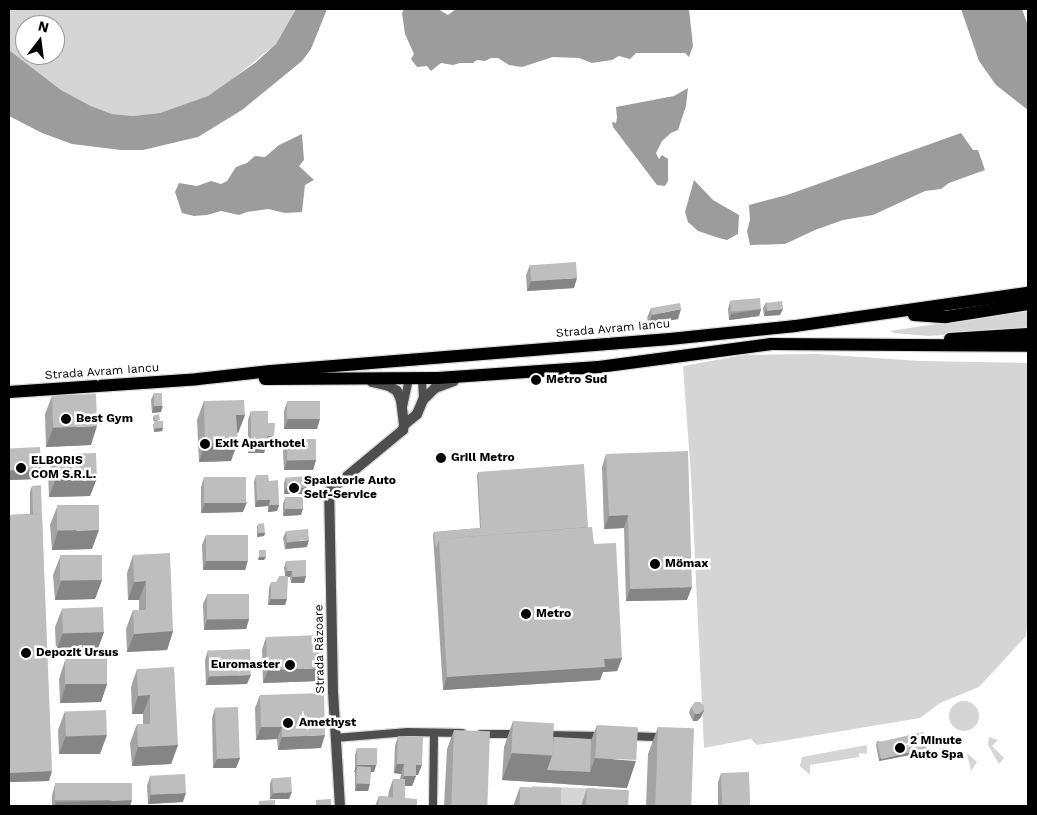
<!DOCTYPE html>
<html>
<head>
<meta charset="utf-8">
<style>
	body { margin:0 }
	#map { position:relative; width:1037px; height:815px; overflow:hidden; background:#fff; font-family:"Work Sans",sans-serif }
	div>[style] { position:absolute }
	[style*='--x'] { left:calc(var(--x)*1px); top:calc(var(--y)*1px); width:calc(var(--w)*1px); rotate:calc(var(--a)*1deg) }
	.green>* { inset:0; background:#d5d5d5 }
	.round { border-radius:50% }
	.water>* { inset:0; background:#9c9c9c }
	.roads { filter:drop-shadow(1px 0 #dbdbdb) drop-shadow(-1px 0 #dbdbdb) drop-shadow(0 1px #dbdbdb) drop-shadow(0 -1px #dbdbdb) }
	.minor>* { height:8px; margin:-4px; padding:0 4px; transform-origin:4px; border-radius:4px; background:#4e4e4e }
	.tertiary>* { height:10px; margin:-5px; padding:0 5px; transform-origin:5px; border-radius:5px; background:#4e4e4e }
	.primary>* { height:12px; margin:-6px; padding:0 6px; transform-origin:6px; border-radius:6px; background:#000 }
	.wall>* { inset:0; background:#a3a3a3 }
	.shaded-wall>* { inset:0; background:#858585 }
	.building>* { inset:0; background:#bebebe; transform-origin:0 0 }
	.dots>* { width:14px; height:14px; translate:-50% -50%; box-sizing:border-box; border:2px solid #fff; border-radius:50% }
	span { translate:-50% -50%; white-space:nowrap; text-align:center; line-height:1.15; -webkit-text-stroke:5px #fff; paint-order:stroke }
	.street-label { font-size:12px; color:#000 }
	.poi-label { font-size:12px; color:#000; font-weight:700 }
	.left { translate:0 -50%; text-align:left }
	.right { translate:-100% -50%; text-align:right }
	.frame { position:absolute; inset:0; border:10px solid #000; pointer-events:none }
	.north { position:absolute; left:15px; top:15px; width:50px; height:50px; box-sizing:border-box; background:#fff; border:1px solid #999; border-radius:50%; rotate:15deg; font-size:14px; font-weight:700; line-height:20px; text-align:center; color:#000 }
	.north::after { content:''; display:block; margin:auto; width:18px; height:22px; background:#000; clip-path:polygon(50% 0,100% 100%,50% 72%,0 100%) }
</style>
</head>
<body>
<div id="map">
	<div class="green">
		<i style="clip-path:polygon(evenodd,9px 9px,296px 9px,276px 44px,229px 82px,208px 96px,185px 105px,160px 113px,133px 116px,112px 114px,91px 106px,61px 90px,9px 50px,9px 9px,25px 25px,55px 25px,55px 55px,25px 55px,25px 25px)"></i>
		<i style="clip-path:polygon(1028px 310px,1028px 330px,928px 336px,894px 333px,890px 331px)"></i>
		<i style="clip-path:polygon(817px 354px,920px 361px,1028px 363px,1028px 617px,1026px 636px,979px 687px,940px 703px,920px 718px,757px 745px,751px 739px,704px 748px,691px 476px,683px 366px,744px 355px)"></i>
		<i class="round" style="left:949px;top:701px;width:30px;height:30px"></i>
		<i style="clip-path:polygon(989px 737px,998px 740px,992px 746px,1004px 758px,999px 764px,988px 745px)"></i>
		<i style="clip-path:polygon(867px 745px,867px 754px,859px 753px,859px 757px,810px 765px,810px 775px,800px 766px,802px 757px)"></i>
		<i style="clip-path:polygon(967px 753px,977px 762px,971px 771px)"></i>
		<i style="clip-path:polygon(532px 786px,603px 789px,602px 806px,531px 806px)"></i>
	</div>
	<div class="water">
		<i style="clip-path:polygon(296px 9px,327px 9px,311px 49px,302px 61px,242px 110px,198px 137px,143px 150px,121px 150px,72px 144px,42px 133px,9px 116px,9px 50px,61px 90px,91px 106px,112px 114px,133px 116px,160px 113px,208px 96px,255px 63px,276px 44px)"></i>
		<i style="clip-path:polygon(404px 9px,440px 9px,441px 11px,448px 15px,456px 9px,689px 9px,693px 46px,689px 57px,685px 53px,636px 53px,630px 59px,619px 56px,612px 60px,592px 63px,579px 58px,553px 57px,522px 67px,509px 65px,498px 58px,491px 58px,485px 61px,477px 60px,473px 63px,460px 63px,453px 65px,441px 63px,431px 71px,427px 66px,417px 67px,411px 59px,414px 54px,405px 34px,402px 13px)"></i>
		<i style="clip-path:polygon(961px 9px,1022px 9px,1028px 26px,1028px 110px,996px 85px,979px 61px)"></i>
		<i style="clip-path:polygon(688px 88px,686px 106px,678px 130px,671px 133px,662px 141px,656px 153px,659px 159px,662px 155px,668px 159px,668px 181px,665px 186px,657px 185px,613px 127px,612px 122px,616px 123px,617px 117px,616px 107px,674px 96px)"></i>
		<i style="clip-path:polygon(961px 133px,973px 150px,978px 150px,985px 170px,949px 183px,941px 189px,925px 191px,873px 215px,843px 220px,815px 230px,785px 244px,750px 245px,747px 231px,750px 220px,749px 205px,787px 195px)"></i>
		<i style="clip-path:polygon(302px 134px,304px 160px,299px 166px,314px 180px,305px 185px,302px 212px,285px 213px,268px 209px,247px 212px,239px 215px,221px 211px,207px 215px,194px 216px,182px 213px,175px 192px,179px 183px,197px 186px,211px 181px,221px 184px,227px 181px,236px 167px,247px 163px,255px 156px,265px 157px,279px 145px)"></i>
		<i style="clip-path:polygon(694px 180px,713px 200px,739px 215px,738px 234px,727px 240px,719px 238px,698px 231px,688px 222px,685px 212px)"></i>
	</div>
	<div class="roads">
		<div class="minor">
			<i style="--x:422;--y:379;--w:21;--a:87"></i>
			<i style="--x:403;--y:407;--w:29;--a:-78"></i>
			<i style="--x:481;--y:734;--w:36;--a:0"></i>
			<i style="--x:543;--y:735;--w:59;--a:1"></i>
			<i style="--x:628;--y:736;--w:34;--a:2"></i>
			<i style="--x:335;--y:738;--w:73;--a:-4.7"></i>
			<i style="--x:408;--y:732;--w:54;--a:1.1"></i>
			<i style="--x:433;--y:806;--w:73;--a:-89.2"></i>
		</div>
		<div class="tertiary">
			<i style="--x:372;--y:382;--w:17;--a:13"></i>
			<i style="--x:389;--y:386;--w:9;--a:32"></i>
			<i style="--x:397;--y:391;--w:10;--a:66"></i>
			<i style="--x:401;--y:400;--w:25;--a:83"></i>
			<i style="--x:340;--y:806;--w:114;--a:-93.5"></i>
			<i style="--x:333;--y:692;--w:201;--a:-91.1"></i>
			<i style="--x:329;--y:491;--w:96;--a:-39.5"></i>
			<i style="--x:403;--y:430;--w:5;--a:-79"></i>
			<i style="--x:404;--y:425;--w:17;--a:-40"></i>
			<i style="--x:417;--y:414;--w:15;--a:-67"></i>
			<i style="--x:423;--y:400;--w:17;--a:-45"></i>
			<i style="--x:435;--y:388;--w:20;--a:-20"></i>
		</div>
		<div class="primary">
			<i style="--x:914;--y:315;--w:32;--a:4"></i>
			<i style="--x:946;--y:317;--w:83;--a:-9"></i>
			<i style="--x:950;--y:339;--w:78;--a:-3.7"></i>
			<i style="--x:265;--y:379;--w:173;--a:-0.3"></i>
			<i style="--x:438;--y:378;--w:161;--a:-3.9"></i>
			<i style="--x:599;--y:367;--w:174;--a:-7.6"></i>
			<i style="--x:771;--y:344;--w:257;--a:0.4"></i>
			<i style="--x:9;--y:392;--w:189;--a:-3.9"></i>
			<i style="--x:198;--y:379;--w:73;--a:-6.3"></i>
			<i style="--x:271;--y:371;--w:400;--a:-4.6"></i>
			<i style="--x:670;--y:339;--w:126;--a:-5.9"></i>
			<i style="--x:795;--y:326;--w:235;--a:-8.1"></i>
		</div>
	</div>
	<div class="wall">
		<i style="clip-path:polygon(530px 265px,574px 288px,527px 291px,526px 275px)"></i>
		<i style="clip-path:polygon(730px 302px,761px 309px,759px 316px,729px 320px,728px 309px)"></i>
		<i style="clip-path:polygon(766px 302px,780px 315px,764px 316px,763px 308px)"></i>
		<i style="clip-path:polygon(651px 308px,678px 319px,649px 324px,647px 318px)"></i>
		<i style="clip-path:polygon(154px 393px,161px 412px,152px 413px,151px 400px)"></i>
		<i style="clip-path:polygon(52px 396px,91px 445px,46px 447px,45px 414px)"></i>
		<i style="clip-path:polygon(204px 401px,245px 415px,238px 433px,237px 433px,231px 461px,199px 462px,197px 420px)"></i>
		<i style="clip-path:polygon(287px 402px,317px 429px,284px 429px,284px 411px)"></i>
		<i style="clip-path:polygon(251px 411px,268px 423px,274px 436px,271px 446px,266px 446px,264px 453px,248px 453px,248px 420px)"></i>
		<i style="clip-path:polygon(154px 415px,163px 428px,162px 431px,154px 432px,153px 425px,154px 423px,153px 418px)"></i>
		<i style="clip-path:polygon(287px 440px,316px 460px,313px 470px,284px 470px,283px 450px)"></i>
		<i style="clip-path:polygon(9px 449px,38px 479px,9px 480px)"></i>
		<i style="clip-path:polygon(55px 454px,97px 478px,90px 496px,49px 497px,48px 473px)"></i>
		<i style="clip-path:polygon(606px 454px,687px 600px,626px 601px,624px 528px,604px 529px,602px 467px)"></i>
		<i style="clip-path:polygon(478px 472px,588px 527px,594px 544px,622px 658px,617px 671px,603px 672px,600px 680px,443px 690px,433px 535px,434px 532px,480px 528px,477px 475px)"></i>
		<i style="clip-path:polygon(256px 475px,269px 481px,279px 505px,277px 511px,268px 512px,268px 506px,255px 507px,254px 482px)"></i>
		<i style="clip-path:polygon(204px 477px,243px 512px,201px 513px,201px 487px)"></i>
		<i style="clip-path:polygon(286px 477px,304px 494px,284px 494px,284px 483px)"></i>
		<i style="clip-path:polygon(32px 486px,42px 517px,49px 781px,9px 782px,9px 515px,30px 514px,30px 492px)"></i>
		<i style="clip-path:polygon(285px 498px,301px 515px,283px 516px,283px 504px)"></i>
		<i style="clip-path:polygon(57px 507px,92px 549px,52px 550px,50px 525px)"></i>
		<i style="clip-path:polygon(258px 524px,265px 533px,264px 536px,257px 537px,257px 527px)"></i>
		<i style="clip-path:polygon(286px 531px,307px 547px,285px 549px,283px 538px)"></i>
		<i style="clip-path:polygon(206px 535px,248px 560px,245px 570px,203px 570px,202px 545px)"></i>
		<i style="clip-path:polygon(133px 555px,173px 631px,167px 650px,127px 652px,126px 629px,133px 610px,139px 610px,139px 600px,128px 600px,127px 573px)"></i>
		<i style="clip-path:polygon(60px 557px,102px 580px,95px 599px,55px 600px,53px 575px)"></i>
		<i style="clip-path:polygon(286px 561px,306px 576px,304px 583px,291px 583px,290px 577px,288px 577px,285px 605px,268px 605px,269px 588px,271px 582px,276px 582px,285px 576px,284px 568px)"></i>
		<i style="clip-path:polygon(207px 595px,249px 619px,246px 629px,204px 630px,203px 604px)"></i>
		<i style="clip-path:polygon(62px 609px,104px 632px,97px 651px,56px 652px,55px 627px)"></i>
		<i style="clip-path:polygon(266px 637px,319px 681px,263px 683px,262px 650px)"></i>
		<i style="clip-path:polygon(208px 650px,247px 684px,206px 685px,205px 660px)"></i>
		<i style="clip-path:polygon(65px 660px,107px 684px,101px 702px,60px 703px,59px 679px)"></i>
		<i style="clip-path:polygon(137px 669px,178px 745px,171px 764px,132px 766px,130px 743px,137px 724px,143px 724px,143px 714px,132px 714px,131px 687px)"></i>
		<i style="clip-path:polygon(260px 695px,321px 748px,278px 750px,277px 739px,256px 740px,255px 708px)"></i>
		<i style="clip-path:polygon(691px 707px,704px 710px,701px 717px,697px 721px,693px 721px,689px 713px)"></i>
		<i style="clip-path:polygon(215px 708px,240px 758px,236px 768px,213px 768px,212px 718px)"></i>
		<i style="clip-path:polygon(65px 711px,100px 754px,59px 754px,58px 730px)"></i>
		<i style="clip-path:polygon(513px 721px,554px 737px,591px 740px,597px 725px,627px 788px,502px 780px,504px 747px)"></i>
		<i style="clip-path:polygon(658px 727px,691px 806px,646px 806px,648px 754px)"></i>
		<i style="clip-path:polygon(454px 730px,487px 806px,444px 806px,447px 749px)"></i>
		<i style="clip-path:polygon(398px 736px,418px 775px,416px 775px,412px 786px,405px 786px,405px 798px,417px 806px,375px 806px,379px 796px,388px 797px,389px 791px,393px 779px,400px 779px,401px 774px,394px 773px,395px 746px)"></i>
		<i style="clip-path:polygon(877px 741px,927px 749px,925px 752px,879px 761px,876px 745px)"></i>
		<i style="clip-path:polygon(357px 748px,376px 765px,374px 772px,371px 772px,368px 791px,355px 791px,355px 755px)"></i>
		<i style="clip-path:polygon(721px 773px,750px 806px,718px 806px,718px 782px)"></i>
		<i style="clip-path:polygon(150px 776px,183px 802px,148px 804px,147px 786px)"></i>
		<i style="clip-path:polygon(272px 778px,289px 799px,270px 799px,270px 784px)"></i>
		<i style="clip-path:polygon(55px 785px,130px 806px,52px 806px,52px 795px)"></i>
		<i style="clip-path:polygon(520px 787px,560px 806px,513px 806px)"></i>
		<i style="clip-path:polygon(587px 788px,628px 806px,581px 806px)"></i>
	</div>
	<div class="shaded-wall">
		<i style="clip-path:polygon(577px 278px,574px 288px,527px 291px,531px 281px)"></i>
		<i style="clip-path:polygon(681px 309px,678px 319px,649px 324px,652px 315px)"></i>
		<i style="clip-path:polygon(761px 309px,759px 316px,729px 320px,731px 314px)"></i>
		<i style="clip-path:polygon(783px 309px,780px 315px,764px 316px,766px 310px)"></i>
		<i style="clip-path:polygon(154px 406px,163px 406px,161px 412px,152px 413px)"></i>
		<i style="clip-path:polygon(236px 415px,245px 415px,238px 433px,230px 434px)"></i>
		<i style="clip-path:polygon(288px 419px,320px 419px,317px 429px,284px 429px)"></i>
		<i style="clip-path:polygon(97px 426px,91px 445px,46px 447px,53px 428px)"></i>
		<i style="clip-path:polygon(163px 428px,162px 431px,154px 432px,155px 429px)"></i>
		<i style="clip-path:polygon(267px 436px,274px 436px,271px 446px,266px 446px,264px 453px,248px 453px,251px 444px)"></i>
		<i style="clip-path:polygon(238px 442px,231px 461px,199px 462px,205px 443px)"></i>
		<i style="clip-path:polygon(316px 460px,313px 470px,284px 470px,287px 461px)"></i>
		<i style="clip-path:polygon(41px 469px,38px 479px,9px 480px,9px 475px,10px 470px)"></i>
		<i style="clip-path:polygon(56px 478px,97px 478px,90px 496px,49px 497px)"></i>
		<i style="clip-path:polygon(307px 487px,304px 494px,284px 494px,286px 488px)"></i>
		<i style="clip-path:polygon(257px 500px,270px 500px,268px 506px,255px 507px)"></i>
		<i style="clip-path:polygon(247px 502px,243px 512px,201px 513px,205px 503px)"></i>
		<i style="clip-path:polygon(270px 505px,279px 505px,277px 511px,268px 512px)"></i>
		<i style="clip-path:polygon(286px 509px,303px 509px,301px 515px,283px 516px)"></i>
		<i style="clip-path:polygon(628px 515px,624px 528px,604px 529px,609px 516px)"></i>
		<i style="clip-path:polygon(99px 530px,92px 549px,52px 550px,58px 531px)"></i>
		<i style="clip-path:polygon(258px 533px,265px 533px,264px 536px,257px 537px)"></i>
		<i style="clip-path:polygon(309px 540px,307px 547px,285px 549px,287px 543px)"></i>
		<i style="clip-path:polygon(259px 557px,266px 557px,264px 560px,258px 560px)"></i>
		<i style="clip-path:polygon(248px 560px,245px 570px,203px 570px,206px 561px)"></i>
		<i style="clip-path:polygon(287px 571px,292px 571px,290px 577px,285px 577px)"></i>
		<i style="clip-path:polygon(306px 576px,304px 583px,291px 583px,293px 577px)"></i>
		<i style="clip-path:polygon(102px 580px,95px 599px,55px 600px,61px 581px)"></i>
		<i style="clip-path:polygon(146px 581px,139px 600px,128px 600px,134px 582px)"></i>
		<i style="clip-path:polygon(692px 587px,687px 600px,626px 601px,630px 589px)"></i>
		<i style="clip-path:polygon(271px 599px,287px 599px,285px 605px,268px 605px)"></i>
		<i style="clip-path:polygon(249px 619px,246px 629px,204px 630px,207px 620px)"></i>
		<i style="clip-path:polygon(173px 631px,167px 650px,127px 652px,134px 634px)"></i>
		<i style="clip-path:polygon(104px 632px,97px 651px,56px 652px,63px 633px)"></i>
		<i style="clip-path:polygon(622px 658px,617px 671px,603px 672px,600px 680px,443px 690px,447px 677px,604px 659px)"></i>
		<i style="clip-path:polygon(323px 668px,319px 681px,263px 683px,268px 670px)"></i>
		<i style="clip-path:polygon(251px 675px,247px 684px,206px 685px,209px 676px)"></i>
		<i style="clip-path:polygon(66px 684px,107px 684px,101px 702px,60px 703px)"></i>
		<i style="clip-path:polygon(150px 695px,143px 714px,132px 714px,138px 696px)"></i>
		<i style="clip-path:polygon(704px 710px,701px 717px,697px 721px,693px 721px,695px 714px)"></i>
		<i style="clip-path:polygon(261px 727px,282px 727px,277px 739px,256px 740px)"></i>
		<i style="clip-path:polygon(66px 735px,107px 735px,100px 754px,59px 754px)"></i>
		<i style="clip-path:polygon(325px 735px,321px 748px,278px 750px,282px 737px)"></i>
		<i style="clip-path:polygon(178px 745px,171px 764px,132px 766px,138px 747px)"></i>
		<i style="clip-path:polygon(927px 749px,925px 752px,879px 761px,880px 758px)"></i>
		<i style="clip-path:polygon(512px 753px,552px 756px,590px 772px,595px 758px,636px 761px,627px 788px,502px 780px)"></i>
		<i style="clip-path:polygon(240px 758px,236px 768px,213px 768px,217px 759px)"></i>
		<i style="clip-path:polygon(397px 764px,404px 764px,401px 774px,394px 773px)"></i>
		<i style="clip-path:polygon(357px 765px,376px 765px,374px 772px,357px 772px,357px 768px,355px 772px,354px 772px)"></i>
		<i style="clip-path:polygon(416px 765px,422px 765px,418px 775px,413px 775px)"></i>
		<i style="clip-path:polygon(52px 771px,49px 781px,9px 782px,9px 773px)"></i>
		<i style="clip-path:polygon(404px 776px,416px 776px,412px 786px,400px 786px)"></i>
		<i style="clip-path:polygon(357px 784px,370px 784px,368px 791px,355px 791px)"></i>
		<i style="clip-path:polygon(292px 792px,289px 799px,270px 799px,273px 793px)"></i>
		<i style="clip-path:polygon(186px 793px,183px 802px,148px 804px,151px 794px)"></i>
		<i style="clip-path:polygon(132px 800px,130px 806px,54px 806px,56px 802px)"></i>
	</div>
	<div class="building">
		<i style="left:576px;top:262px;width:16px;height:46px;rotate:86deg"></i>
		<i style="left:760px;top:298px;width:11px;height:30px;rotate:85deg"></i>
		<i style="left:782px;top:301px;width:8px;height:16px;rotate:83deg"></i>
		<i style="clip-path:polygon(680px 303px,681px 309px,652px 315px,651px 308px)"></i>
		<i style="left:154px;top:393px;width:8px;height:13px"></i>
		<i style="left:96px;top:394px;width:32px;height:44px;rotate:88deg"></i>
		<i style="clip-path:polygon(244px 400px,245px 415px,236px 415px,238px 442px,205px 443px,204px 401px)"></i>
		<i style="left:320px;top:401px;width:18px;height:33px;rotate:90deg"></i>
		<i style="clip-path:polygon(251px 411px,268px 411px,268px 423px,275px 423px,274px 436px,267px 436px,267px 444px,251px 444px)"></i>
		<i style="clip-path:polygon(159px 414px,160px 420px,155px 420px,154px 415px)"></i>
		<i style="left:163px;top:421px;width:7px;height:9px;rotate:90deg"></i>
		<i style="left:316px;top:439px;width:21px;height:29px;rotate:90deg"></i>
		<i style="left:40px;top:447px;width:22px;height:31px;rotate:87deg"></i>
		<i style="clip-path:polygon(688px 451px,692px 587px,630px 589px,628px 515px,609px 516px,606px 454px)"></i>
		<i style="left:96px;top:453px;width:25px;height:41px;rotate:88deg"></i>
		<i style="clip-path:polygon(584px 464px,588px 527px,439px 539px,436px 548px,434px 532px,481px 528px,478px 472px)"></i>
		<i style="clip-path:polygon(256px 475px,268px 475px,269px 481px,278px 480px,279px 505px,270px 505px,270px 500px,257px 500px)"></i>
		<i style="left:306px;top:476px;width:11px;height:20px;rotate:85deg"></i>
		<i style="left:204px;top:477px;width:42px;height:26px"></i>
		<i style="clip-path:polygon(41px 485px,42px 516px,42px 514px,33px 514px,32px 486px)"></i>
		<i style="left:303px;top:497px;width:12px;height:18px;rotate:90deg"></i>
		<i style="left:99px;top:505px;width:25px;height:42px;rotate:90deg"></i>
		<i style="clip-path:polygon(42px 514px,52px 771px,9px 773px,9px 515px)"></i>
		<i style="clip-path:polygon(264px 523px,265px 533px,258px 533px,258px 524px)"></i>
		<i style="clip-path:polygon(592px 527px,594px 544px,616px 543px,622px 658px,604px 659px,605px 667px,447px 677px,439px 539px)"></i>
		<i style="left:308px;top:529px;width:11px;height:22px;rotate:85deg"></i>
		<i style="left:206px;top:535px;width:42px;height:26px"></i>
		<i style="left:259px;top:550px;width:7px;height:7px"></i>
		<i style="clip-path:polygon(170px 553px,173px 631px,134px 634px,133px 610px,146px 610px,146px 581px,134px 582px,133px 555px)"></i>
		<i style="left:102px;top:555px;width:25px;height:42px;rotate:90deg"></i>
		<i style="clip-path:polygon(306px 560px,306px 576px,293px 577px,292px 571px,287px 571px,286px 561px)"></i>
		<i style="clip-path:polygon(279px 576px,288px 576px,287px 599px,271px 599px,271px 582px,276px 582px)"></i>
		<i style="left:249px;top:594px;width:25px;height:42px;rotate:90deg"></i>
		<i style="left:103px;top:607px;width:25px;height:41px;rotate:88deg"></i>
		<i style="left:322px;top:635px;width:33px;height:56px;rotate:88deg"></i>
		<i style="left:250px;top:649px;width:26px;height:42px;rotate:88deg"></i>
		<i style="left:107px;top:659px;width:25px;height:42px;rotate:90deg"></i>
		<i style="clip-path:polygon(174px 667px,178px 745px,138px 747px,137px 724px,150px 724px,150px 695px,138px 696px,137px 669px)"></i>
		<i style="clip-path:polygon(324px 693px,325px 735px,282px 737px,282px 727px,261px 727px,260px 695px)"></i>
		<i style="clip-path:polygon(695px 702px,700px 702px,704px 706px,704px 710px,699px 714px,695px 714px,691px 707px)"></i>
		<i style="left:238px;top:707px;width:51px;height:23px;rotate:88deg"></i>
		<i style="left:106px;top:710px;width:25px;height:41px;rotate:88deg"></i>
		<i style="left:513px;top:721px;width:41px;height:32px;rotate:3deg"></i>
		<i style="left:597px;top:725px;width:41px;height:33px;rotate:3deg"></i>
		<i style="left:658px;top:727px;width:36px;height:79px;rotate:2deg"></i>
		<i style="left:454px;top:730px;width:36px;height:76px;rotate:2deg"></i>
		<i style="left:923px;top:732px;width:17px;height:47px;rotate:77deg"></i>
		<i style="clip-path:polygon(398px 736px,423px 737px,422px 765px,416px 765px,416px 776px,404px 776px,404px 764px,397px 764px)"></i>
		<i style="clip-path:polygon(554px 737px,591px 739px,590px 772px,547px 770px,552px 756px)"></i>
		<i style="left:357px;top:748px;width:20px;height:17px"></i>
		<i style="left:371px;top:767px;width:17px;height:14px;rotate:93deg"></i>
		<i style="left:749px;top:772px;width:34px;height:28px;rotate:88deg"></i>
		<i style="left:185px;top:774px;width:19px;height:35px;rotate:87deg"></i>
		<i style="left:291px;top:777px;width:15px;height:19px;rotate:86deg"></i>
		<i style="clip-path:polygon(393px 779px,405px 779px,405px 798px,417px 799px,417px 806px,378px 806px,379px 796px,393px 797px)"></i>
		<i style="left:132px;top:783px;width:17px;height:77px;rotate:90deg"></i>
		<i style="left:520px;top:787px;width:41px;height:19px;rotate:1deg"></i>
		<i style="left:587px;top:788px;width:42px;height:18px;rotate:3deg"></i>
		<i style="clip-path:polygon(331px 799px,331px 806px,316px 806px,316px 800px)"></i>
		<i style="clip-path:polygon(275px 800px,275px 806px,259px 806px,259px 801px)"></i>
	</div>
	<div class="dots">
		<i style="left:536px;top:380px;background:#000"></i>
		<i style="left:66px;top:419px;background:#000"></i>
		<i style="left:205px;top:444px;background:#000"></i>
		<i style="left:441px;top:458px;background:#000"></i>
		<i style="left:21px;top:468px;background:#000"></i>
		<i style="left:294px;top:488px;background:#000"></i>
		<i style="left:655px;top:564px;background:#000"></i>
		<i style="left:526px;top:614px;background:#000"></i>
		<i style="left:26px;top:653px;background:#000"></i>
		<i style="left:290px;top:665px;background:#000"></i>
		<i style="left:288px;top:723px;background:#000"></i>
		<i style="left:900px;top:748px;background:#000"></i>
	</div>
	<div class="street-label">
		<span style="left:613px;top:329px;rotate:-5deg">Strada Avram Iancu</span>
		<span style="left:102px;top:372px;rotate:-4deg">Strada Avram Iancu</span>
		<span style="left:320px;top:649px;rotate:-91deg">Strada Răzoare</span>
	</div>
	<div class="poi-label">
		<span class="left" style="left:546px;top:380px">Metro Sud</span>
		<span class="left" style="left:76px;top:419px">Best Gym</span>
		<span class="left" style="left:215px;top:444px">Exit Aparthotel</span>
		<span class="left" style="left:451px;top:458px">Grill Metro</span>
		<span class="left" style="left:31px;top:468px">ELBORIS<br>COM S.R.L.</span>
		<span class="left" style="left:304px;top:488px">Spalatorie Auto<br>Self-Service</span>
		<span class="left" style="left:665px;top:564px">Mömax</span>
		<span class="left" style="left:536px;top:614px">Metro</span>
		<span class="left" style="left:36px;top:653px">Depozit Ursus</span>
		<span class="right" style="left:280px;top:665px">Euromaster</span>
		<span class="left" style="left:299px;top:723px">Amethyst</span>
		<span class="left" style="left:910px;top:748px">2 Minute<br>Auto Spa</span>
	</div>
	<div class="frame"></div>
	<div class="north">N</div>
</div>
</body>
</html>
